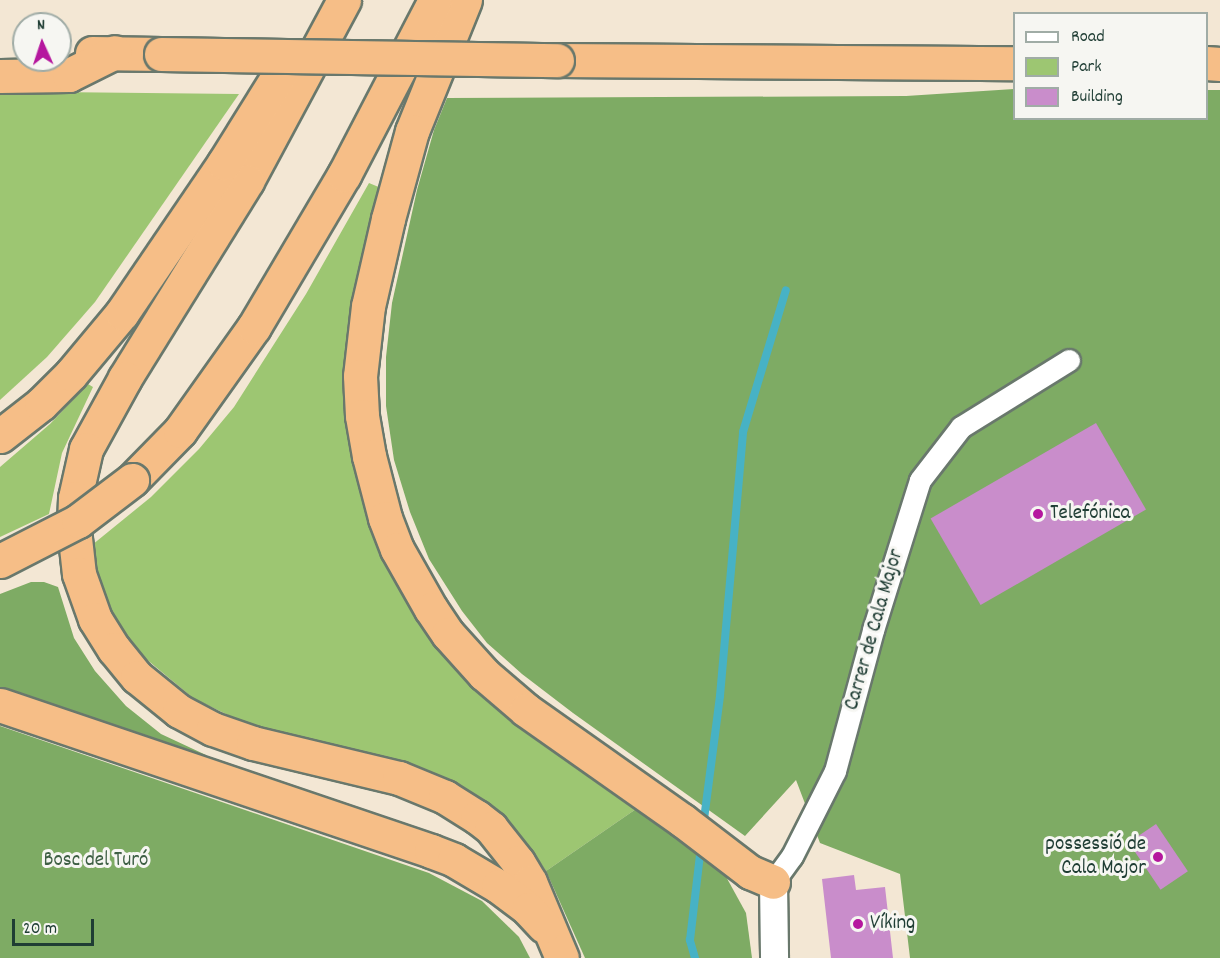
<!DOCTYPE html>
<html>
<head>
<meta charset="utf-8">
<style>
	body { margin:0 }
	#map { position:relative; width:1220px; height:958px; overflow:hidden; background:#f3e7d4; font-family:Dekko,sans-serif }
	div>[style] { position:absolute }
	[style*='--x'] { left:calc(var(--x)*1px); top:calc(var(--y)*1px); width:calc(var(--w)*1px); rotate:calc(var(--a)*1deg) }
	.green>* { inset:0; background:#9dc672 }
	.forest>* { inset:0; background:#7eab64 }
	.stream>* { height:8px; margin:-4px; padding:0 4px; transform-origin:4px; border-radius:4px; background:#47b2c5 }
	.building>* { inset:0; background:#c98dcb; transform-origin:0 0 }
	.roads { filter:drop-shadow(2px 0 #69786c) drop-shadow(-2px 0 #69786c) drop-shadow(0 2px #69786c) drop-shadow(0 -2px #69786c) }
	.minor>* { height:21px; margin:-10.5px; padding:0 10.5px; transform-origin:10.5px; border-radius:10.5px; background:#fff }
	.tertiary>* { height:27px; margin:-13.5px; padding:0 13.5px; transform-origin:13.5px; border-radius:13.5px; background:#fff }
	.motorway>* { height:33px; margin:-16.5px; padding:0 16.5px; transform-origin:16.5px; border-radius:16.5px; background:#f6be87 }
	.bridges { filter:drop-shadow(2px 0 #69786c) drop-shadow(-2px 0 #69786c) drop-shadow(0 2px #69786c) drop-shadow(0 -2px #69786c) }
	.motorway-bridge>* { height:33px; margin:-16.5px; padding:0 16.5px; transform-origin:16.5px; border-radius:16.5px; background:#f6be87 }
	.dots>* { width:16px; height:16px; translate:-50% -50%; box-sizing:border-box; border:3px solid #f6f6f2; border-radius:50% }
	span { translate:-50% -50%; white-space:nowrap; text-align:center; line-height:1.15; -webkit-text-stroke:6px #f6f6f2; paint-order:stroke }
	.poi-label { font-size:21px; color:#1f3d34 }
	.left { translate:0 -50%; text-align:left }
	.right { translate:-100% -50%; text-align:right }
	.street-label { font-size:21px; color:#1f3d34 }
	.park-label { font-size:21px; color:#3e5f44 }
	.legend { position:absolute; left:1013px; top:12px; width:195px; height:108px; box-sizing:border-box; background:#f6f6f2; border:2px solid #a0aca6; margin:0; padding:8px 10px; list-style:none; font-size:18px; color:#1f3d34 }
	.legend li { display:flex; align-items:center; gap:12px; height:30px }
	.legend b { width:30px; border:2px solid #a0aca6 }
	.north { position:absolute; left:12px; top:12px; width:60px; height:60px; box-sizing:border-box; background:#f6f6f2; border:2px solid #a0aca6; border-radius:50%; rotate:357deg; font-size:16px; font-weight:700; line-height:24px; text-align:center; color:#1f3d34 }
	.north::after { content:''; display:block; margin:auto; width:21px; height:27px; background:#b5179e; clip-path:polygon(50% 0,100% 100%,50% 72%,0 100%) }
	.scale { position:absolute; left:12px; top:919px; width:82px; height:27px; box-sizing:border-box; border:3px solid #1f3d34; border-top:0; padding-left:8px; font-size:18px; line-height:21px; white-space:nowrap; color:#1f3d34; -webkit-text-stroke:4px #f6f6f2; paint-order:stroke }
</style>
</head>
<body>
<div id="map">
	<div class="green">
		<i style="clip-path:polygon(53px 92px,239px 94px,95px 302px,47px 357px,0 400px,0 93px)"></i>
		<i style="clip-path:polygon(369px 183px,381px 188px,361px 262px,348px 323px,344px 376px,348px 434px,361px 498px,384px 561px,421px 624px,453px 664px,505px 714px,636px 809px,546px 871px,529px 846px,505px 820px,475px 794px,429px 772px,385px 757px,267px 729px,230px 716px,193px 698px,139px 653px,114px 619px,98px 582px,92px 545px,151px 497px,199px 449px,234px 407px,306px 294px)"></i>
		<i style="clip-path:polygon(88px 384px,93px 387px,62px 453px,49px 514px,0 537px,0 467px,50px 424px)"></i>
	</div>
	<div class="forest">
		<i style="clip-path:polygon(1014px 89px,1014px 118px,1206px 118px,1207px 90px,1220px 90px,1220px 958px,910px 958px,900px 874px,820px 843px,796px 780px,745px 836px,573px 713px,522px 674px,487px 643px,462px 611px,429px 559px,410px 512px,394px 460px,386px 406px,386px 357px,392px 303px,417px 190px,434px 130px,447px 98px,906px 96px)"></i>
		<i style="clip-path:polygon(31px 582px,44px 582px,58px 587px,74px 638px,95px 671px,126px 706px,161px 734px,206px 755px,202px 761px,0 689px,0 594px)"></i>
		<i style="clip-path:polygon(0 726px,429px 873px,482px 901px,519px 937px,530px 958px,0 958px)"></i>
		<i style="clip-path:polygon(636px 809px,724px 873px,746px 913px,752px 958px,585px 958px,546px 871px)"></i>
	</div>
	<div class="stream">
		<i style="--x:703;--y:827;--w:132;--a:-82.6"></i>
		<i style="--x:720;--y:696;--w:265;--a:-85"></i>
		<i style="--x:743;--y:432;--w:148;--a:-73.2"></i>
		<i style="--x:695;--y:958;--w:19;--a:-106"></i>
		<i style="--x:690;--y:940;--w:95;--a:-83.3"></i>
	</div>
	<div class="building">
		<i style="left:1096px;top:423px;width:100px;height:191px;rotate:60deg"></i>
		<i style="left:1156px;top:824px;width:57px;height:33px;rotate:56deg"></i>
		<i style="clip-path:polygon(854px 875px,856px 890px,885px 887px,893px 958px,831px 958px,822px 879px)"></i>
	</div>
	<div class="roads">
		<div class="minor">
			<i style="--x:773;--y:882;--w:32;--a:-54"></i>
			<i style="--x:792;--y:856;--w:95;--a:-63.2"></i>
			<i style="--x:835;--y:771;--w:146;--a:-74.9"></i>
			<i style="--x:873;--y:630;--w:157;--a:-72.6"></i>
			<i style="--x:920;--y:480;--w:67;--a:-52.3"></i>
			<i style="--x:961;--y:427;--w:127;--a:-31.8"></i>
		</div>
		<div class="tertiary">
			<i style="--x:773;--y:882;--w:76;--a:89.2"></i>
		</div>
		<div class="motorway">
			<i style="--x:344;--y:0;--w:205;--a:118.2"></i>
			<i style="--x:247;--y:181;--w:232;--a:121.8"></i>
			<i style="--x:125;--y:378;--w:81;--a:118.8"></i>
			<i style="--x:86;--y:449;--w:50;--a:102.7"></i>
			<i style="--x:75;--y:498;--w:31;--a:92"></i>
			<i style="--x:74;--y:529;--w:45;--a:83.7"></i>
			<i style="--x:79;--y:574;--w:48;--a:70.4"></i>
			<i style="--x:95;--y:619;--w:36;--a:58"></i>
			<i style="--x:114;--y:649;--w:36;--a:51"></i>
			<i style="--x:137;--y:677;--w:54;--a:39"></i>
			<i style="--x:179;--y:711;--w:38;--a:28"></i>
			<i style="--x:213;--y:729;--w:42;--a:19.3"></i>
			<i style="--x:253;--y:743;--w:150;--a:13.5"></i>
			<i style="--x:399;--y:778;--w:50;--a:22.4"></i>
			<i style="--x:445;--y:797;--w:38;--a:32"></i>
			<i style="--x:477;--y:817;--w:18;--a:38"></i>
			<i style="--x:491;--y:828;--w:43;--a:51.5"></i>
			<i style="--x:518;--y:862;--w:23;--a:59"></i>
			<i style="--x:530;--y:882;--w:82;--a:67.2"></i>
			<i style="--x:465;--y:0;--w:141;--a:112"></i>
			<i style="--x:412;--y:131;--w:91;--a:105.3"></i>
			<i style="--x:388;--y:219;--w:89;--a:102.9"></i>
			<i style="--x:368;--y:306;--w:70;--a:96.5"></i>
			<i style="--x:360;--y:376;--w:40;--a:87.1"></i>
			<i style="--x:362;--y:416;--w:41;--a:80.1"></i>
			<i style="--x:369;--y:456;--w:64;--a:75.5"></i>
			<i style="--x:385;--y:518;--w:33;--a:69"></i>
			<i style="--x:397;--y:549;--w:69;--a:60.5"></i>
			<i style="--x:431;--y:609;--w:30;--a:56"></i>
			<i style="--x:448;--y:634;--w:54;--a:48"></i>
			<i style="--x:484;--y:674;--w:55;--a:40.6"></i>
			<i style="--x:526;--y:710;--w:191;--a:35.2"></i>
			<i style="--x:682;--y:820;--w:86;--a:37.4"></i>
			<i style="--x:750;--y:872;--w:25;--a:23"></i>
			<i style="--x:92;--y:53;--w:69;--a:0.8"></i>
			<i style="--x:557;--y:60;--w:457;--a:0.4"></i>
			<i style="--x:1206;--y:63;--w:14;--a:4"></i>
			<i style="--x:0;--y:76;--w:69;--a:-0.8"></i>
			<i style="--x:69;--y:75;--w:51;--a:-26.6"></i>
			<i style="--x:0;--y:436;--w:52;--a:-38"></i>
			<i style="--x:41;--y:404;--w:42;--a:-45"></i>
			<i style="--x:71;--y:374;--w:80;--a:-50.1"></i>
			<i style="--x:122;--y:313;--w:181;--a:-55.8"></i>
			<i style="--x:224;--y:163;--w:125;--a:-58.1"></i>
			<i style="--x:132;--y:480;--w:69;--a:-45.6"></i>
			<i style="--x:180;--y:431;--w:128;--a:-54.6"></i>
			<i style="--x:254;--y:327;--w:177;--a:-59.4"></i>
			<i style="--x:344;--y:175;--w:197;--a:-62.5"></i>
			<i style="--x:0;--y:705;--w:455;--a:18.7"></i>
			<i style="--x:431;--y:851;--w:25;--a:21"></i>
			<i style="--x:454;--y:860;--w:51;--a:30.6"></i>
			<i style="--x:498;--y:886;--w:38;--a:37"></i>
			<i style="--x:528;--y:909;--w:23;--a:47"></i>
		</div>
	</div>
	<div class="bridges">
		<div class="motorway-bridge">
			<i style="--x:161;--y:54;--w:396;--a:0.9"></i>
			<i style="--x:0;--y:561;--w:88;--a:-27.1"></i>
			<i style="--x:78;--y:521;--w:68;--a:-37.2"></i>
		</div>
	</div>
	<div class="dots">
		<i style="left:1038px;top:514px;background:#b5179e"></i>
		<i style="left:1158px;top:857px;background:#b5179e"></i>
		<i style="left:858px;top:924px;background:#b5179e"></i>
	</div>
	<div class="poi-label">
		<span class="left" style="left:1050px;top:514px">Telefónica</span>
		<span class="right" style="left:1146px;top:857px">possessió de<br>Cala Major</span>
		<span class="left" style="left:870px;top:924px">Víking</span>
	</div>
	<div class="street-label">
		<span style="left:875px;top:630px;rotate:-74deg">Carrer de Cala Major</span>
	</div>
	<div class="park-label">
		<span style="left:96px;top:861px">Bosc del Turó</span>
	</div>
	<ul class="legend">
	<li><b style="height:8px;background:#fff"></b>Road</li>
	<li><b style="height:16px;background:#9dc672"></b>Park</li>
	<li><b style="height:16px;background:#c98dcb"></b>Building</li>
	</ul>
	<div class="north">N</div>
	<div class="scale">20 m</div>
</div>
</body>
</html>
